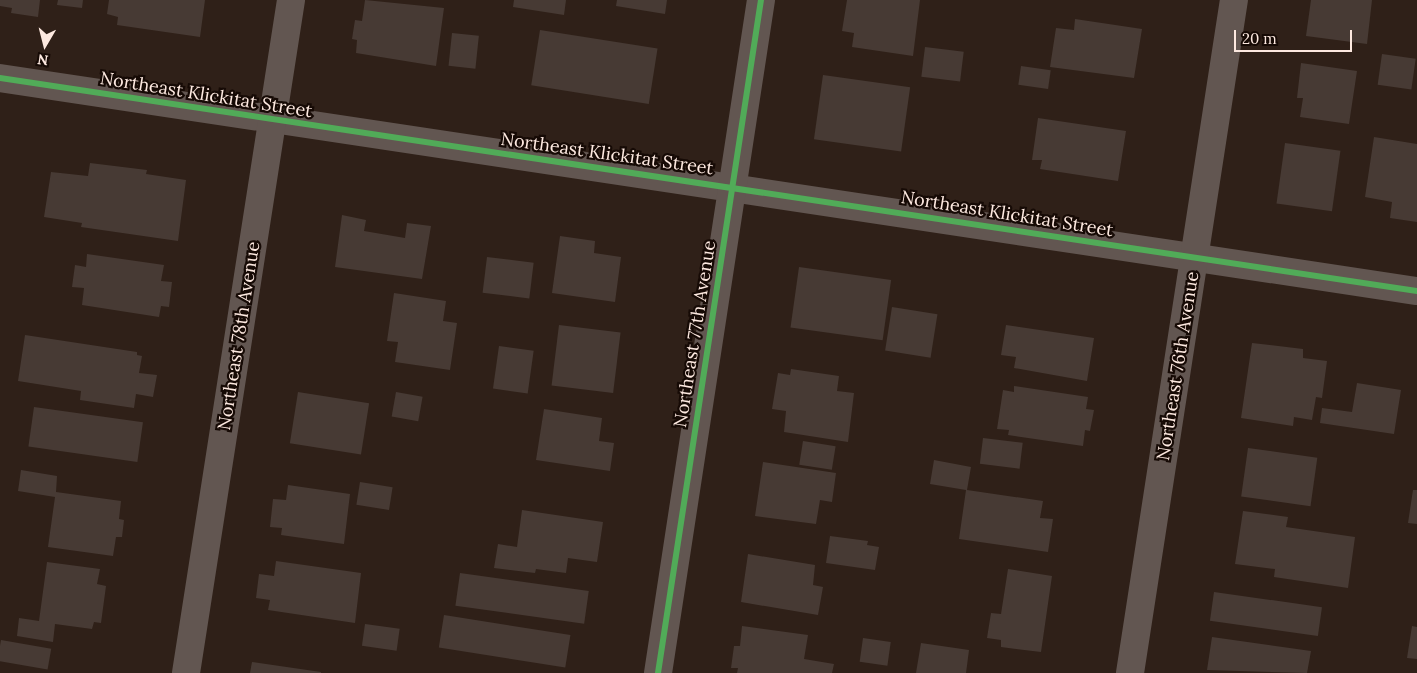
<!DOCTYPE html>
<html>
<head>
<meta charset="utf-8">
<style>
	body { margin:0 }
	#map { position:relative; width:1417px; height:673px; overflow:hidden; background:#2f2018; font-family:Lora,serif }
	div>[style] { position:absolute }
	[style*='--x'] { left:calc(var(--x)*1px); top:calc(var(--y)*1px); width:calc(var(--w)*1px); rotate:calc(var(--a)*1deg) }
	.building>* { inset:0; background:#473a34; transform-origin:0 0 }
	.minor>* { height:28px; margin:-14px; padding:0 14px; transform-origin:14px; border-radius:14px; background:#625651 }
	.cycleway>* { height:6px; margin:-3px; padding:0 3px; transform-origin:3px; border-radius:3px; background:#51ab58 }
	span { translate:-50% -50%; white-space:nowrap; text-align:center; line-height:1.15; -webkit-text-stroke:4.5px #160a05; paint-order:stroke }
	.street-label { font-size:18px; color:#fde9e0 }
	.north { position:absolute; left:20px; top:20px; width:50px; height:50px; -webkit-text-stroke:4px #160a05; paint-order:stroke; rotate:188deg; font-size:14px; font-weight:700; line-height:20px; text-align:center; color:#fde9e0 }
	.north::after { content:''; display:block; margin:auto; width:18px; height:22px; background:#fde9e0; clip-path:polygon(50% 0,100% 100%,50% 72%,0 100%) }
	.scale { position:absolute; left:1234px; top:30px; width:118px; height:22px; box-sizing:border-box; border:2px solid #fde9e0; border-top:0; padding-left:6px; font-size:15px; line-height:18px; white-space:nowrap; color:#fde9e0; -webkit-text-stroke:4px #160a05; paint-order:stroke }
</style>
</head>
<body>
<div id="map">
	<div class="building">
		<i style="clip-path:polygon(0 0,40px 0,38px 17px,11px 13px,12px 8px,0 6px)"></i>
		<i style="clip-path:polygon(58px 0,83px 0,82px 8px,57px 5px)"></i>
		<i style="clip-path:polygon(109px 0,205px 0,200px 37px,117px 25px,118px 17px,107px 14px)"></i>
		<i style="clip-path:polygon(365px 0,444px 8px,436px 66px,356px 53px,357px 40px,352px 39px,355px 20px,362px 21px)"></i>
		<i style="clip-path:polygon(514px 0,566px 0,564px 15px,513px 7px)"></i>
		<i style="clip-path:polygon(617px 0,667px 0,665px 14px,616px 6px)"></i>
		<i style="clip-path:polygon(847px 0,920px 0,913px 56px,852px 47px,854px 33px,842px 31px)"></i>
		<i style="clip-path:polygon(1311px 0,1372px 0,1367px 44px,1306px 36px)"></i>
		<i style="clip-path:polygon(1075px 19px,1142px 29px,1134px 78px,1050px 67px,1056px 28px,1074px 30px)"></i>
		<i style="left:540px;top:30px;width:119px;height:56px;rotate:9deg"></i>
		<i style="left:452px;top:33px;width:27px;height:33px;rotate:6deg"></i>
		<i style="left:925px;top:47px;width:39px;height:30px;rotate:7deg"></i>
		<i style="left:1382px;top:54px;width:34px;height:31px;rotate:8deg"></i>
		<i style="clip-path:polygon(1301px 63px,1357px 71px,1349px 124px,1300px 117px,1303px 98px,1297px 98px)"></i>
		<i style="left:1021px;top:66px;width:30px;height:19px;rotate:8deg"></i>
		<i style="left:823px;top:75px;width:88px;height:65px;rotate:8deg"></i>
		<i style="clip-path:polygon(1038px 118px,1126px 131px,1118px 181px,1040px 169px,1042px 160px,1032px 160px)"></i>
		<i style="clip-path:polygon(1374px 137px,1417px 144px,1417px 222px,1390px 218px,1392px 202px,1365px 197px)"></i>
		<i style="left:1285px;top:143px;width:56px;height:61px;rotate:8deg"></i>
		<i style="clip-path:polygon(90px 163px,147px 170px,146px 174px,186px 180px,178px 241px,81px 227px,82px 223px,44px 217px,51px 172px,88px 176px)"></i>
		<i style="clip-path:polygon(342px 215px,366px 220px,364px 231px,405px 238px,407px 223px,431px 226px,422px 279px,335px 267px)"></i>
		<i style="clip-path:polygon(560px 236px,595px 241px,594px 253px,621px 257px,615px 302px,552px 293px)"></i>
		<i style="clip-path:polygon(87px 254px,164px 265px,161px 281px,172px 282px,169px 307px,161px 306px,159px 317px,82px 305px,84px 288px,72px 287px,75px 265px,86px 267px)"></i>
		<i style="left:487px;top:257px;width:47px;height:36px;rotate:7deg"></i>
		<i style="left:799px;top:267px;width:93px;height:61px;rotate:8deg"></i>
		<i style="clip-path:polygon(394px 293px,446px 301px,443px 321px,457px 323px,450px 370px,395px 362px,398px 342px,387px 341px)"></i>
		<i style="left:892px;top:307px;width:46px;height:44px;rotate:9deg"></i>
		<i style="left:559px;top:325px;width:62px;height:61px;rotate:7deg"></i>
		<i style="clip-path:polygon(1006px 325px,1094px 338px,1087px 381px,1014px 368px,1016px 357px,1001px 355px)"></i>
		<i style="clip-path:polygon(25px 335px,137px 352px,137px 355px,142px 356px,139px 373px,157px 375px,153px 397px,136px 394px,134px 408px,80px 400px,81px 391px,18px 381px)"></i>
		<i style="clip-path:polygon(1252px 343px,1303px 349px,1303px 358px,1327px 361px,1322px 398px,1316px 397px,1312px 420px,1294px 417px,1293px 426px,1241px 418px)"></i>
		<i style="left:499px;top:346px;width:35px;height:43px;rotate:8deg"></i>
		<i style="clip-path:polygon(791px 369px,839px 376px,837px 391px,854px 393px,848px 442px,784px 432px,786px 411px,772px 409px,778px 373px,790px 375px)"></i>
		<i style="clip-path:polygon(1357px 383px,1401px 390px,1394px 434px,1320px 423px,1322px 408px,1352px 412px)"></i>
		<i style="clip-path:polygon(1014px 386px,1088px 397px,1086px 409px,1094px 410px,1090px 431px,1085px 430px,1083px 446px,1008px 435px,1009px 430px,997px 429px,1003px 390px,1014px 392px)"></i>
		<i style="left:298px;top:392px;width:72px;height:52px;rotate:9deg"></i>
		<i style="left:396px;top:392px;width:27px;height:25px;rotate:10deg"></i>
		<i style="left:34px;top:407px;width:110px;height:40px;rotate:8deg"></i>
		<i style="clip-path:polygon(544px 409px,602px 418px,599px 441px,614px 443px,610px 471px,536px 460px)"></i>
		<i style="left:983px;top:438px;width:40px;height:26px;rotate:7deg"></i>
		<i style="left:803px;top:441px;width:33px;height:24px;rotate:9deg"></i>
		<i style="left:1248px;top:448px;width:70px;height:49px;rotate:8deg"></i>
		<i style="clip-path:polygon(934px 460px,971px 467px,967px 490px,1043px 501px,1040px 518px,1053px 519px,1048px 552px,959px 539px,966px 490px,930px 484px)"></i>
		<i style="clip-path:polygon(763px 462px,836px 473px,832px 502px,820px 500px,816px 524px,755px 516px)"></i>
		<i style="clip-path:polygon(21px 470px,57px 476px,56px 492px,121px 501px,119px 519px,124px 520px,122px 537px,116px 537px,113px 556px,48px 547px,55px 497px,18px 491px)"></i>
		<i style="left:360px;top:482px;width:33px;height:23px;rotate:9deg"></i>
		<i style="clip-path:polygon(288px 485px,350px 494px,344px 544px,281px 535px,282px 528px,270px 527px,273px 499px,286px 500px)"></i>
		<i style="clip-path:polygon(1413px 490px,1417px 490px,1417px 524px,1408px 523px)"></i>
		<i style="clip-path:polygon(522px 510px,603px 522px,597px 562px,568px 558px,566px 573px,536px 569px,535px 573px,494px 568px,498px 544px,517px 547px)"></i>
		<i style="clip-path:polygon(1243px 511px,1288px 517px,1286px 527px,1355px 537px,1348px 588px,1274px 577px,1275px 569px,1235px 564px)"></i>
		<i style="clip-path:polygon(830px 536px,868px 541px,867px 545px,879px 547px,875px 570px,826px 563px)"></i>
		<i style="clip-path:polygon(748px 554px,815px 565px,813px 585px,823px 587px,818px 615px,741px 602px)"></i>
		<i style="clip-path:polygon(276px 561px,361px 573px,355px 623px,268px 610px,270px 600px,256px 598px,259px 574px,274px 576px)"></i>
		<i style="clip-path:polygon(47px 562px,100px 569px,97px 584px,106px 586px,101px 623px,94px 622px,92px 629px,55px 624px,53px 642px,17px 636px,19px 618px,39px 621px)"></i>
		<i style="clip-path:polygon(1008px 569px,1052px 576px,1041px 652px,1001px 647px,1001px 640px,987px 638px,991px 613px,1001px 614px)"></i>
		<i style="left:460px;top:573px;width:130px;height:33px;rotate:8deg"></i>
		<i style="left:1214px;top:592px;width:109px;height:29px;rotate:8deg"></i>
		<i style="left:444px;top:615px;width:128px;height:33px;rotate:9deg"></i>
		<i style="left:365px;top:624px;width:35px;height:22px;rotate:8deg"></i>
		<i style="clip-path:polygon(742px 626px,808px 635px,804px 659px,834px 664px,832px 673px,737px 673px,738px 668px,731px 668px,734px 646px,740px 646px)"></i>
		<i style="clip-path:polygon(1412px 626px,1417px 627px,1417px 659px,1407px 658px)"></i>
		<i style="clip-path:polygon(1212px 637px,1311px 651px,1307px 673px,1207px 670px)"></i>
		<i style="left:863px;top:638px;width:28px;height:24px;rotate:8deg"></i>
		<i style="left:1px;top:640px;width:51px;height:21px;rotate:10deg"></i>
		<i style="clip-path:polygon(921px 643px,969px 650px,966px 673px,916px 673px)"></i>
		<i style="clip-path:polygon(252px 662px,321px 672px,321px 673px,250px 673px)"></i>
	</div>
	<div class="minor">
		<i style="--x:0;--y:78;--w:1433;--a:8.55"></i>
		<i style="--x:186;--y:673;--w:681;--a:-81.13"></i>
		<i style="--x:658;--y:673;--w:681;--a:-81.3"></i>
		<i style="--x:1130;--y:673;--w:681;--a:-81.22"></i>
	</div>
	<div class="cycleway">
		<i style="--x:0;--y:78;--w:1433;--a:8.55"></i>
		<i style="--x:658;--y:673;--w:681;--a:-81.3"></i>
	</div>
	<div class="street-label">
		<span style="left:206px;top:95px;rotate:9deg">Northeast Klickitat Street</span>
		<span style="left:607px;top:154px;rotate:8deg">Northeast Klickitat Street</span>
		<span style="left:1007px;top:214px;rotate:9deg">Northeast Klickitat Street</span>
		<span style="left:695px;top:334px;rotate:-81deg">Northeast 77th Avenue</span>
		<span style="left:239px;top:336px;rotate:-81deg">Northeast 78th Avenue</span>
		<span style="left:1178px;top:366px;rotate:-81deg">Northeast 76th Avenue</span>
	</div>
	<div class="north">N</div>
	<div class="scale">20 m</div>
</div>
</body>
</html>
